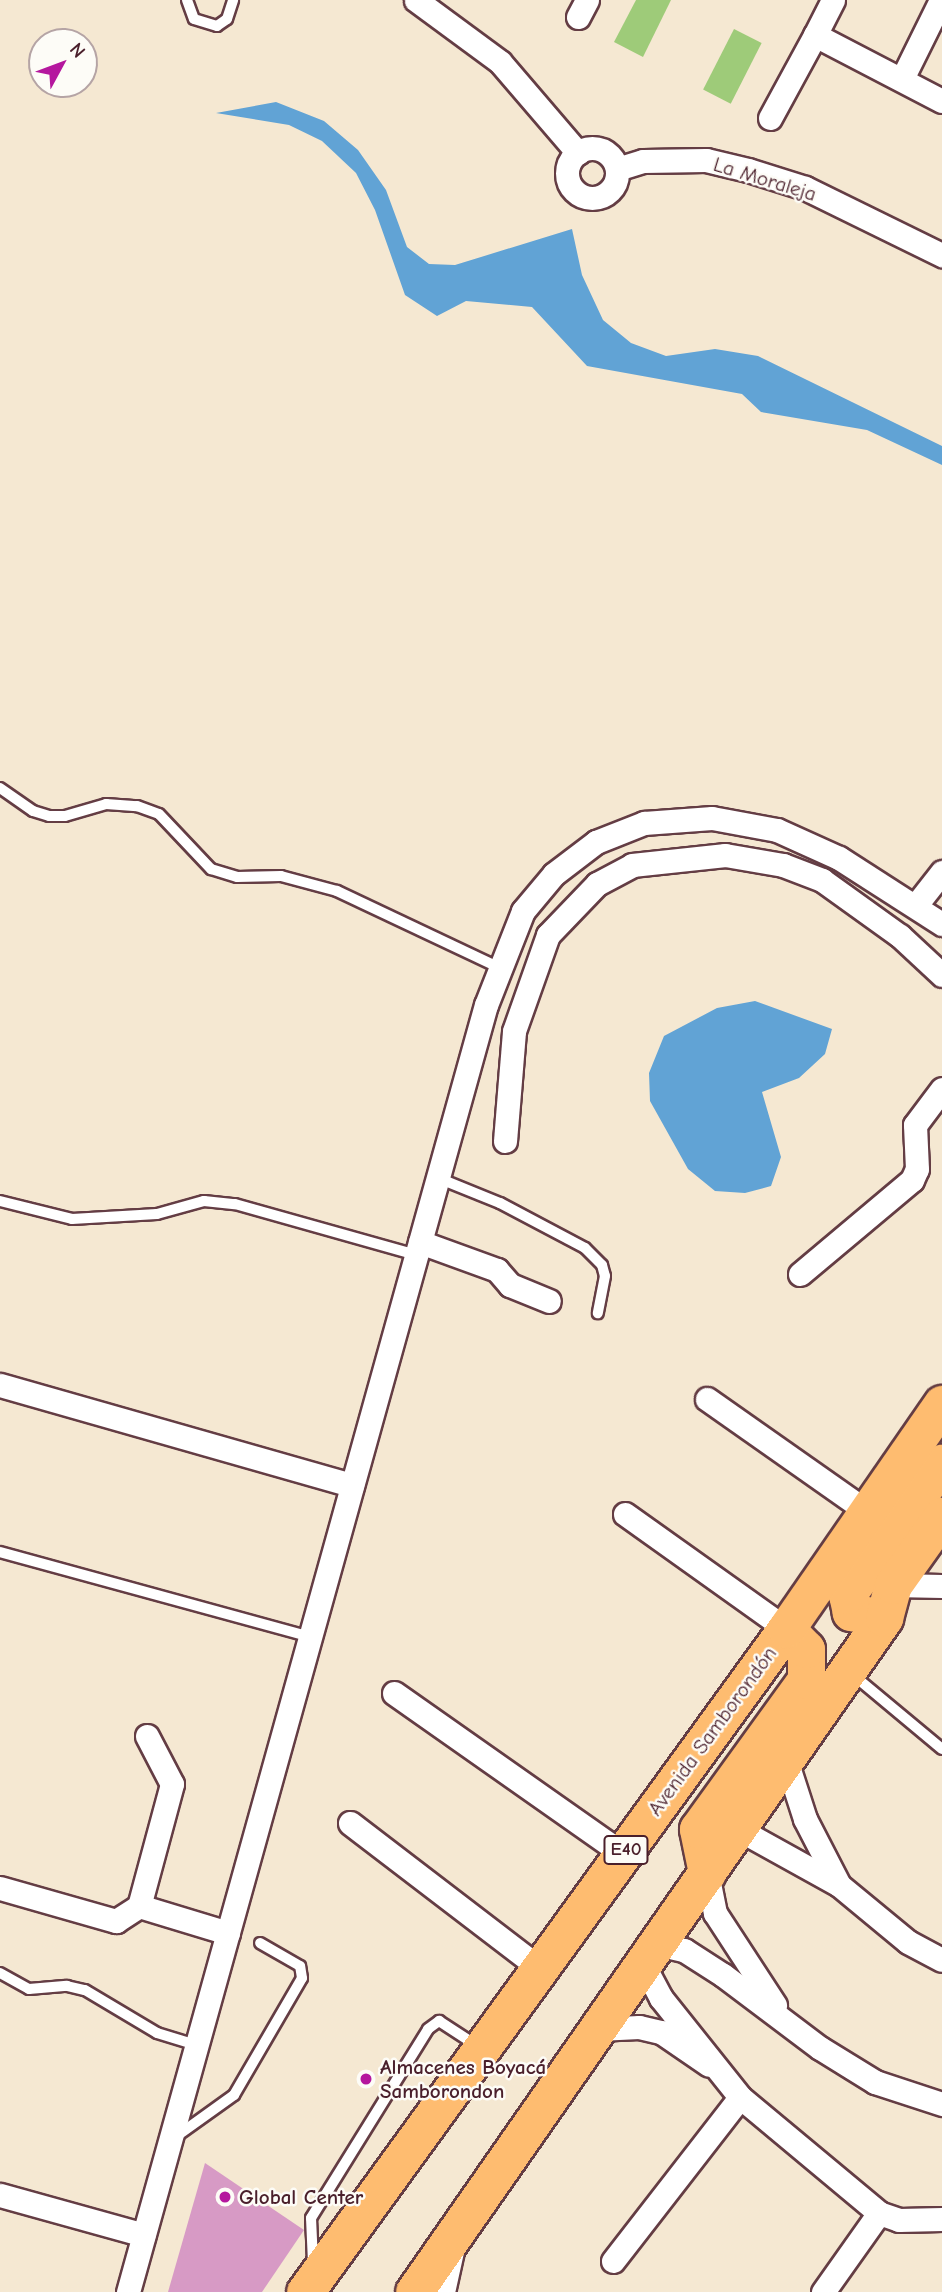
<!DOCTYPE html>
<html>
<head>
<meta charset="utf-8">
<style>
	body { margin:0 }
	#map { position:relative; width:942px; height:2292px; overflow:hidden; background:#f5e8d2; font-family:"Comic Neue",sans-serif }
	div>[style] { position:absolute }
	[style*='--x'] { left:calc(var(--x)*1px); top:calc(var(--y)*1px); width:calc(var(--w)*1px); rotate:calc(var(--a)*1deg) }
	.green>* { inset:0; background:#9ecb79; transform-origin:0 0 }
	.water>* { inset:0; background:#61a3d5 }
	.building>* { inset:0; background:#d79ac5 }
	.roads { filter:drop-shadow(2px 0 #643d44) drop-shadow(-2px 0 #643d44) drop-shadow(0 2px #643d44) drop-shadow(0 -2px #643d44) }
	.service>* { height:10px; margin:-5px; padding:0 5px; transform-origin:5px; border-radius:5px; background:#fff }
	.minor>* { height:23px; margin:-11.5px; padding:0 11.5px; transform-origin:11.5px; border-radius:11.5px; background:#fff }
	.minor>.ring { margin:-11.5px; padding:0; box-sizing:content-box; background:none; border:23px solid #fff; border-radius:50% }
	.trunk>* { height:37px; margin:-18.5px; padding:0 18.5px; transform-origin:18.5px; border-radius:18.5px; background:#febc70 }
	.dots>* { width:19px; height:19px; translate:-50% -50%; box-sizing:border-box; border:4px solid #fdfcf7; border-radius:50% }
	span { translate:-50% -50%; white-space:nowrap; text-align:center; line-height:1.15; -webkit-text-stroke:5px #fdfcf7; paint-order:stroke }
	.shield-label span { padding:2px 5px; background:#fdfcf7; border:2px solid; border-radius:5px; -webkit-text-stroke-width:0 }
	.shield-label { font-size:19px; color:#4a1f2b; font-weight:700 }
	.street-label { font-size:21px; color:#4a1f2b }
	.poi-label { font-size:21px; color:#4a1f2b; font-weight:700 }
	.left { translate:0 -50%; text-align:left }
	.north { position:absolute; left:28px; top:28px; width:70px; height:70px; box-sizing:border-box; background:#fdfcf7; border:2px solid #b5a4a5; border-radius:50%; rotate:49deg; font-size:19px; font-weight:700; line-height:28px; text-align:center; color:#4a1f2b }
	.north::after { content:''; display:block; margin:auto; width:24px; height:32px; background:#b5179e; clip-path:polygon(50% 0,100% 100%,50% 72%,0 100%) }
</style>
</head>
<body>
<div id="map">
	<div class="green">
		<i style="clip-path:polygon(636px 0,671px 0,643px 57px,614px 42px)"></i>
		<i style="left:734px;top:29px;width:31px;height:68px;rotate:27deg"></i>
	</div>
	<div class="water">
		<i style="clip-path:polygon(276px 102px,324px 121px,358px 150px,386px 190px,407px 247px,429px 264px,455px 265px,572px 229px,582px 275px,603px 320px,631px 343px,666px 356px,715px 349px,758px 356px,942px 446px,942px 465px,867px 430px,761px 412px,742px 394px,587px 366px,532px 307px,466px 301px,437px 316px,405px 295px,375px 210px,356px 173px,322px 141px,289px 125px,216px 113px)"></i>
		<i style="clip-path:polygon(755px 1001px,832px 1029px,825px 1054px,799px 1078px,762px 1092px,781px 1157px,771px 1186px,745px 1193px,715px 1191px,688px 1169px,650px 1101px,649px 1073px,664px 1036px,717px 1008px)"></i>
	</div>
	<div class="building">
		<i style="clip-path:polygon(205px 2163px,304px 2230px,262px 2292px,168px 2292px)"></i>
	</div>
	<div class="roads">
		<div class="service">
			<i style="--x:187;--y:0;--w:20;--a:70"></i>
			<i style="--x:194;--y:19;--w:24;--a:17"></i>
			<i style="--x:217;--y:26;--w:12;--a:-35"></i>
			<i style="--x:227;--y:19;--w:20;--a:-72"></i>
			<i style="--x:0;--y:788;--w:40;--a:34.9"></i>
			<i style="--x:33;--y:811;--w:17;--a:17"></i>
			<i style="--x:49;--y:816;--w:16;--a:0"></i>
			<i style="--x:65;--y:816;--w:43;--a:-16.3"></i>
			<i style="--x:106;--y:804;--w:31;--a:4"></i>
			<i style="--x:137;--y:806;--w:23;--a:20"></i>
			<i style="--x:159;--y:814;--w:76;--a:46.6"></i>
			<i style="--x:211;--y:869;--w:27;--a:17"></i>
			<i style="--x:237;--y:877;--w:44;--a:-1.3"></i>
			<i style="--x:281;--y:876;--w:58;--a:15"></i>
			<i style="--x:337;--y:891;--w:180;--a:25.3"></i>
			<i style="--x:438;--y:1178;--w:67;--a:22"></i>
			<i style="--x:500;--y:1203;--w:96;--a:27.9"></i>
			<i style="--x:585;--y:1248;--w:24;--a:45"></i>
			<i style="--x:602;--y:1265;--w:11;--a:75"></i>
			<i style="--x:605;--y:1276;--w:38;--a:101"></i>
			<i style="--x:0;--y:1201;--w:74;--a:14"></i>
			<i style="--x:72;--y:1219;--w:85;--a:-3.4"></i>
			<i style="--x:157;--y:1214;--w:49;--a:-15.5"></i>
			<i style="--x:204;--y:1201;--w:31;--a:6"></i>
			<i style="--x:235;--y:1204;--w:188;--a:15.7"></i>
			<i style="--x:0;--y:1552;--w:321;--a:15.3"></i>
			<i style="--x:852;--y:1674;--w:117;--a:39.8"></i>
			<i style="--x:0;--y:1973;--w:33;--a:29"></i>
			<i style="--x:29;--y:1989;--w:38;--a:-5"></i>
			<i style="--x:67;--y:1986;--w:18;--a:13"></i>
			<i style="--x:85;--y:1990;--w:84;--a:30.8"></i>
			<i style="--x:157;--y:2033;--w:41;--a:17.1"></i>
			<i style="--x:174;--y:2138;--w:74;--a:-35.6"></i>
			<i style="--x:234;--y:2095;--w:135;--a:-59.8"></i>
			<i style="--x:302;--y:1978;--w:12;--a:-99"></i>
			<i style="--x:300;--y:1966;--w:46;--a:-150.1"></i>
			<i style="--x:313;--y:2262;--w:44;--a:-92.6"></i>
			<i style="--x:311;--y:2218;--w:222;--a:-58.2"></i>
			<i style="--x:428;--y:2029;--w:14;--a:-36"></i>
			<i style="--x:439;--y:2021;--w:44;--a:33"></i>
		</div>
		<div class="minor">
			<i style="--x:416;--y:0;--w:104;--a:36.4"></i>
			<i style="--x:500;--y:62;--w:120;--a:49.4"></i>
			<i style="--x:833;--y:0;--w:39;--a:117"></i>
			<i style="--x:815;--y:35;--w:143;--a:27.5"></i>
			<i style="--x:578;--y:17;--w:19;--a:-62"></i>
			<i style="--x:902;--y:79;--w:88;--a:-63.7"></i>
			<i style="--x:770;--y:118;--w:94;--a:-61.5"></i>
			<i class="ring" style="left:567px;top:148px;width:27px;height:27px"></i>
			<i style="--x:617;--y:169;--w:27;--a:-17"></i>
			<i style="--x:643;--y:161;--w:63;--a:-0.9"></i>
			<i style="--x:706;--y:160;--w:43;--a:13.4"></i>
			<i style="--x:748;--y:170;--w:60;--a:17.5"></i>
			<i style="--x:805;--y:188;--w:153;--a:26.1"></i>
			<i style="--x:916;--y:905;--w:42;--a:-51.8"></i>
			<i style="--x:505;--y:1141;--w:110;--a:-85.3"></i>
			<i style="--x:514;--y:1031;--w:102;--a:-70.5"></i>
			<i style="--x:548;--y:935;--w:71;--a:-46.1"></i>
			<i style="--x:597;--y:884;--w:40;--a:-28"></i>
			<i style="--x:632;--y:865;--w:94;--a:-6.1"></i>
			<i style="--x:725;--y:855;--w:59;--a:9.8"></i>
			<i style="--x:783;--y:865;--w:42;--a:21"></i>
			<i style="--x:822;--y:880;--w:96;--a:35.7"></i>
			<i style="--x:900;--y:936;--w:57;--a:42.9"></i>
			<i style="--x:420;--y:1242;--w:82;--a:20"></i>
			<i style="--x:497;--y:1270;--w:20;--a:49"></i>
			<i style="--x:510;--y:1285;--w:42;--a:22.3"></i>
			<i style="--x:800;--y:1274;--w:146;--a:-40"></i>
			<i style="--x:912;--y:1180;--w:12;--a:-66"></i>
			<i style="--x:917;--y:1169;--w:44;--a:-92.6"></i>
			<i style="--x:915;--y:1125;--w:45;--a:-53.1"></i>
			<i style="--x:0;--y:1385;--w:366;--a:15.9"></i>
			<i style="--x:707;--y:1399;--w:197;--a:35.1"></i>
			<i style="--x:625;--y:1514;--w:198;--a:35.5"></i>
			<i style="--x:893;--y:1585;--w:49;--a:1.2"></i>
			<i style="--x:394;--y:1693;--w:280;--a:35.1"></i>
			<i style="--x:147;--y:1736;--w:54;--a:62.5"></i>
			<i style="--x:172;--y:1784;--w:126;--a:105.1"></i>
			<i style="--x:139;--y:1906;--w:93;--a:16.9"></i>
			<i style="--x:786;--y:1760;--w:62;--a:72.1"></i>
			<i style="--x:805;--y:1819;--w:74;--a:62.7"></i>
			<i style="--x:350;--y:1823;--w:240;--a:37.4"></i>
			<i style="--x:738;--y:1829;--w:115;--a:29"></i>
			<i style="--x:839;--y:1885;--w:89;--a:39.6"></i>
			<i style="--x:908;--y:1942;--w:38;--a:28"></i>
			<i style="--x:707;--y:1873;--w:41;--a:78.7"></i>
			<i style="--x:715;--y:1913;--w:110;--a:56.9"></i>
			<i style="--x:0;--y:1888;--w:121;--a:15.9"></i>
			<i style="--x:116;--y:1921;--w:27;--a:-33"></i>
			<i style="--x:657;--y:1944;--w:28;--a:13"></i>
			<i style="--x:684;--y:1950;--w:46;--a:32.7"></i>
			<i style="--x:723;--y:1975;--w:121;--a:37"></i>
			<i style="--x:820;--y:2048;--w:65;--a:31.7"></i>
			<i style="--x:875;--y:2082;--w:71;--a:18.2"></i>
			<i style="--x:598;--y:2029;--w:41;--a:-2.8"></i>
			<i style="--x:639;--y:2027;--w:23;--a:13"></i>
			<i style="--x:661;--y:2032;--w:58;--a:34.5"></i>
			<i style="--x:740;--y:2097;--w:181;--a:39.8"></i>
			<i style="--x:879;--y:2213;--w:97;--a:125.3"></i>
			<i style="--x:0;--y:2195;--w:149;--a:15.5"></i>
			<i style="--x:879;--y:2213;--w:21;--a:19"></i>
			<i style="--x:899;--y:2220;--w:43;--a:-1.3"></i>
			<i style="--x:613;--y:2261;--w:207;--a:-52.2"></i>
			<i style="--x:740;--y:2097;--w:127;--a:-128.6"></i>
			<i style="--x:661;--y:1998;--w:38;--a:-118"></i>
			<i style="--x:128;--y:2292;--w:1336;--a:-74.46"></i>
			<i style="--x:486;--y:1005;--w:101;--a:-68.5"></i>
			<i style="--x:523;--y:911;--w:48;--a:-50"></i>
			<i style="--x:554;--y:874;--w:53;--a:-37.3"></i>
			<i style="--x:596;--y:842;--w:52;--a:-21.6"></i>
			<i style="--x:644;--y:823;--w:68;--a:-4.2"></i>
			<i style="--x:712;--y:818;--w:66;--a:10.5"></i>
			<i style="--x:777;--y:830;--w:68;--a:24.3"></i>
			<i style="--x:839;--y:858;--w:122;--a:32.7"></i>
			<i style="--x:443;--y:2292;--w:42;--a:-77.6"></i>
		</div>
		<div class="trunk">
			<i style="--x:884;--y:1618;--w:34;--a:-170"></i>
			<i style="--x:851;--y:1612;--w:17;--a:-103"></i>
			<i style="--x:847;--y:1595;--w:163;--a:-54.3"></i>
			<i style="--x:707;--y:1873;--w:45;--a:-101.6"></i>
			<i style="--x:698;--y:1829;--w:184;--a:-54.1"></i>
			<i style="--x:806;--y:1680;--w:31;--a:-90"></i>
			<i style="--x:806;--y:1649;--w:28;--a:-135"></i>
			<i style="--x:305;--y:2292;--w:819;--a:-54.04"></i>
			<i style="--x:786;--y:1629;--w:274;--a:-55.3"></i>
			<i style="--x:414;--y:2292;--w:822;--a:-55.11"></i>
			<i style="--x:884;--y:1618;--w:34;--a:-75"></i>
			<i style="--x:893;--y:1585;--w:85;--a:-54.6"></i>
		</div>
	</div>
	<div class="dots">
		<i style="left:366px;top:2079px;background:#b5179e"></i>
		<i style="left:225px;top:2197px;background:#b5179e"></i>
	</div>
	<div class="shield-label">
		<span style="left:626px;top:1850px">E40</span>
	</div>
	<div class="street-label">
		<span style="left:765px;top:179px;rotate:17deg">La Moraleja</span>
		<span style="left:712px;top:1731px;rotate:-54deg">Avenida Samborondón</span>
	</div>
	<div class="poi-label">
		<span class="left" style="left:380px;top:2079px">Almacenes Boyacá<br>Samborondon</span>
		<span class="left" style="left:239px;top:2197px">Global Center</span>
	</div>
	<div class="north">N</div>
</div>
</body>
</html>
